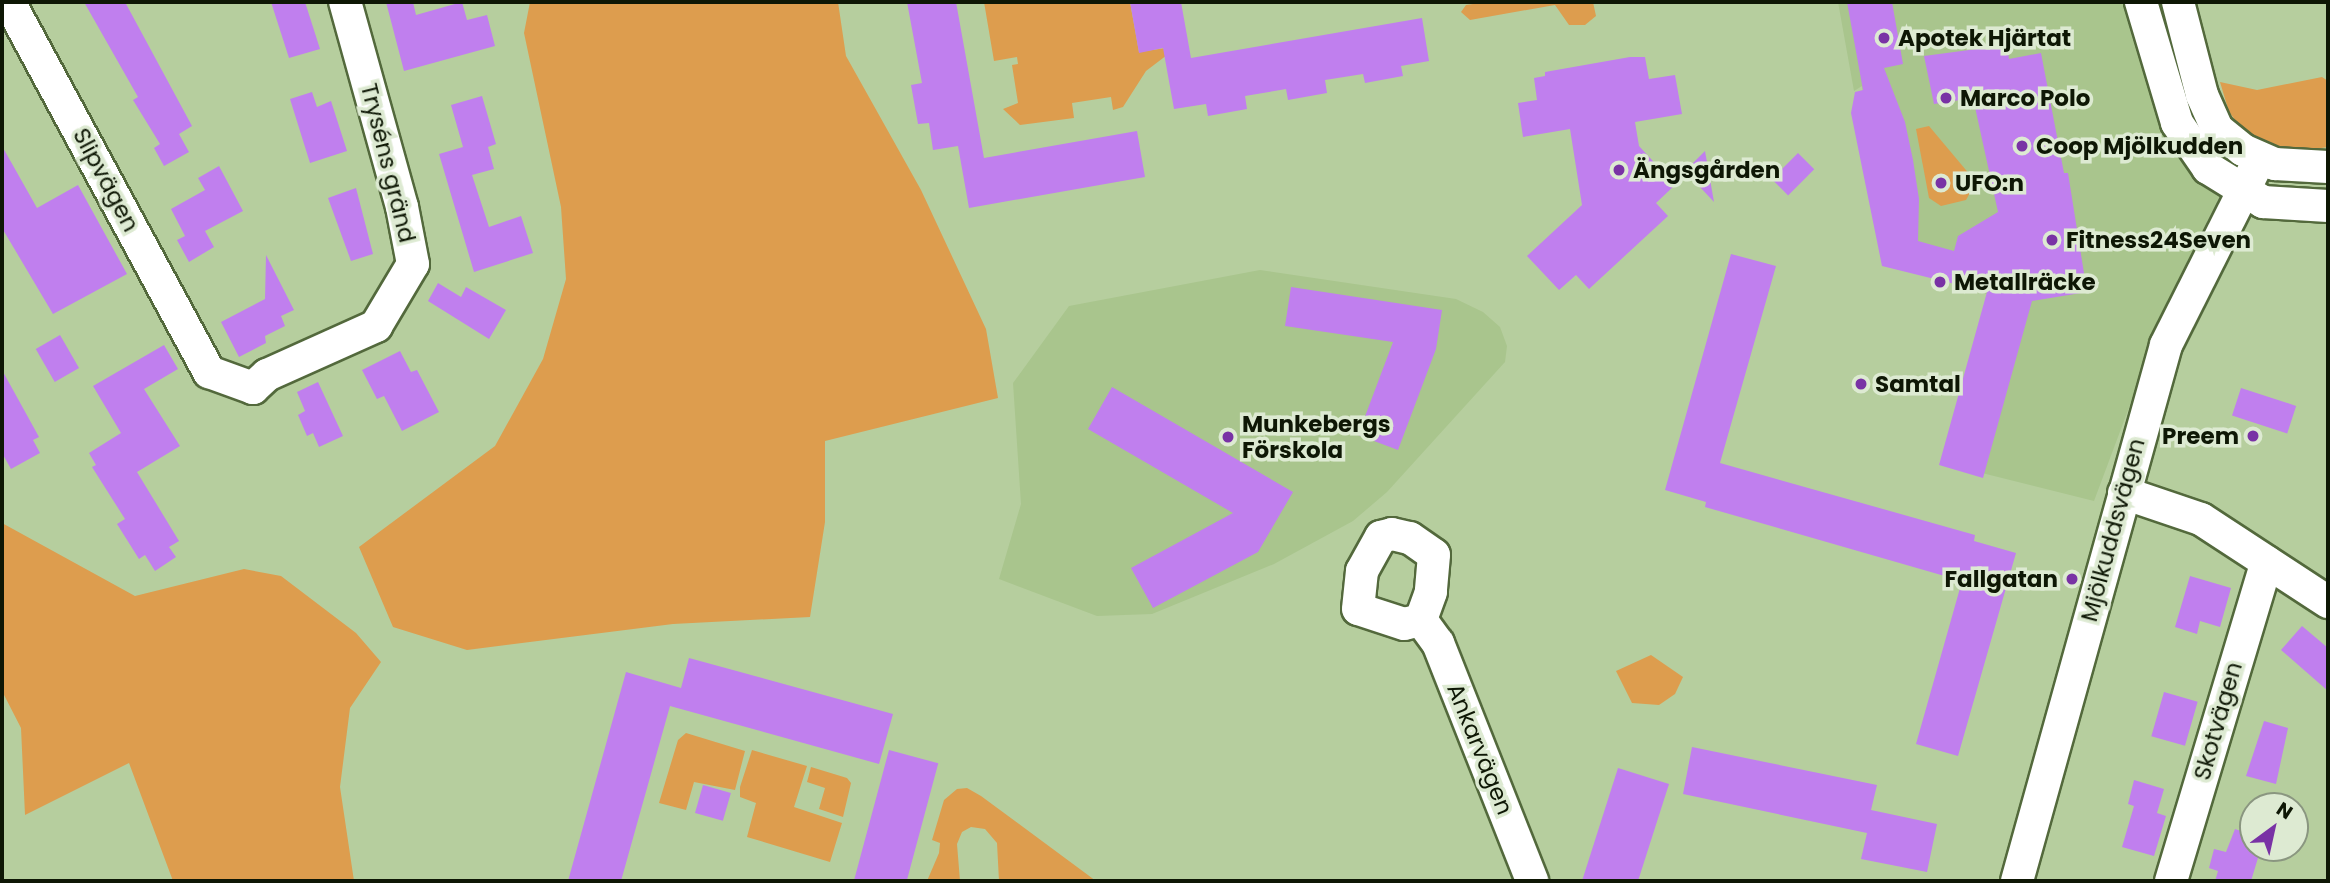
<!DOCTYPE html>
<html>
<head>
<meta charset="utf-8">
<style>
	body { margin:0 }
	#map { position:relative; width:2330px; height:883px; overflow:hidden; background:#b6ce9e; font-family:Poppins,sans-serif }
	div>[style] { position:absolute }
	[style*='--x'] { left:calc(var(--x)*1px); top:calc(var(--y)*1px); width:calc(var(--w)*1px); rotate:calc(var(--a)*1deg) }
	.built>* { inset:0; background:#a9c58d }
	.green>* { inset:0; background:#dd9d4e }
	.building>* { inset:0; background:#c07fee; transform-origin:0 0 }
	.roads { filter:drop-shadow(2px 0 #53693c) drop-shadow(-2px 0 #53693c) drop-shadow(0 2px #53693c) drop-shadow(0 -2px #53693c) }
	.minor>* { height:32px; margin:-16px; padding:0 16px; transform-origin:16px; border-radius:16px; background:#fff }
	.dots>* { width:19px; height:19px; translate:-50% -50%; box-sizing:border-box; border:4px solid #ddead2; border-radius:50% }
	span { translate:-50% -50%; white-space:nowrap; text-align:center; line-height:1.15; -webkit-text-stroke:7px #ddead2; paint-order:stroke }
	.poi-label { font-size:23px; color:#0e1705; font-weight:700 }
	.left { translate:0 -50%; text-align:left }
	.right { translate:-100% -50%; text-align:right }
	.street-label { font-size:23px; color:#0e1705 }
	.frame { position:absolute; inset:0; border:4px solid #0e1705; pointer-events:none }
	.north { position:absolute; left:2239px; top:792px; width:70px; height:70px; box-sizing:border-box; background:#ddead2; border:2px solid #8a9680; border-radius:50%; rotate:33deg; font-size:19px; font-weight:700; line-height:28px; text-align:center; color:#0e1705 }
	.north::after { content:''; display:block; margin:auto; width:24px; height:32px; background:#7932a5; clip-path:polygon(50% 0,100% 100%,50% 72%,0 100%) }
</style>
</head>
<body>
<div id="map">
	<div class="built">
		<i style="clip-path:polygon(1838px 2px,2126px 2px,2221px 193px,2173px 290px,2094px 501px,1946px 464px,1990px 295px,1889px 259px,1862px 86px,1854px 91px)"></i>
		<i style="clip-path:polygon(1260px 270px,1456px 299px,1483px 312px,1500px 327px,1507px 346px,1505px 362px,1387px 492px,1353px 521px,1274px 564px,1152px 614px,1097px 616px,999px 579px,1021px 504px,1013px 383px,1069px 306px)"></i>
	</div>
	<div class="green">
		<i style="clip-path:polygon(530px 2px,838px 2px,846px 56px,921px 190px,986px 329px,998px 398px,825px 441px,825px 522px,810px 617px,673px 624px,467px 650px,393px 627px,359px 547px,495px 446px,543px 359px,566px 279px,561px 207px,524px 33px)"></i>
		<i style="clip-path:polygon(984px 2px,1130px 2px,1139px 52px,1166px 48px,1167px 55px,1146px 71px,1123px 107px,1113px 110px,1111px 97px,1072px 103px,1074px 118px,1020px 125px,1003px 109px,1018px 103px,1012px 65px,1018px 64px,1017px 57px,994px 61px)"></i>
		<i style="clip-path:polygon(1487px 2px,1593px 2px,1596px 16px,1585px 25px,1569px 25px,1555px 5px,1470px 20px,1461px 12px,1466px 5px)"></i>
		<i style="clip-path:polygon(2322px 77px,2328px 81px,2328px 147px,2307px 150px,2273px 145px,2245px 133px,2229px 112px,2220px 82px,2257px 90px)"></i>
		<i style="clip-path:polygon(1929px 126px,1976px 182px,1966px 200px,1941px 206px,1929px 198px,1916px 129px)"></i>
		<i style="clip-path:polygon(2px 523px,135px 596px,244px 569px,281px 576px,356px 633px,381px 662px,350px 708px,340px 787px,354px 881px,173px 881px,129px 763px,25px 815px,21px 728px,2px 691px)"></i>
		<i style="clip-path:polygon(1651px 655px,1683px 677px,1675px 694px,1659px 705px,1632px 703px,1616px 671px)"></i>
		<i style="clip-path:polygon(686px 733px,745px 751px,735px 790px,694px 782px,686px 810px,659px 803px,678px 740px)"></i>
		<i style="clip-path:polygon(752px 750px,807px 766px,794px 807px,842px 823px,830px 862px,747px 837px,756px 803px,740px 797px,740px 787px)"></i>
		<i style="clip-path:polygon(811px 767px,847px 778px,851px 783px,843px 817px,819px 809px,825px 788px,807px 782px)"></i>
		<i style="clip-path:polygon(967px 788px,981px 796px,1096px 881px,999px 881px,997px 843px,985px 829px,971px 827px,962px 832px,957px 844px,960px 881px,927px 881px,939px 853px,940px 843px,932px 840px,944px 800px,957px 789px)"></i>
	</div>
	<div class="building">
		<i style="clip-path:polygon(84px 2px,125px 2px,192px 126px,179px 134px,189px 152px,164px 166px,154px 148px,160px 144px,133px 100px,138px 97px)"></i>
		<i style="clip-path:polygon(271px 2px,305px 2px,320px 49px,289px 58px)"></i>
		<i style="clip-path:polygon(386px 2px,413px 2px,416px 15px,462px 2px,467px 20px,487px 15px,495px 46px,404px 71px)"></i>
		<i style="clip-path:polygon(907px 2px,956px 2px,984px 158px,1137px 131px,1145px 177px,969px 208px,958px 146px,933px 150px,929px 123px,918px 124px,911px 85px,922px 83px)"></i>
		<i style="clip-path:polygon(1130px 2px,1181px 2px,1191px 58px,1422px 18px,1429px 61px,1401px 66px,1403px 76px,1365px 83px,1363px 74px,1325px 80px,1327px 93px,1288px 100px,1286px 89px,1245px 96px,1247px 109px,1208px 116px,1206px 104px,1174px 109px,1163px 48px,1139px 53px)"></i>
		<i style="clip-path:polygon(1847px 2px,1892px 2px,1903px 64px,1884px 68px,1905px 122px,1913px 160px,1919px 199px,1918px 241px,1954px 251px,1958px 236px,1998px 212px,1973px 98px,1934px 104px,1924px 56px,2007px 45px,2009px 59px,2041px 53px,2064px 173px,2068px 173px,2087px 292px,2032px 301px,1983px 478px,1939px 465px,1987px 292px,1882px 266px,1851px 113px,1855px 92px,1863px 90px)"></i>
		<i style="clip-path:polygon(1630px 57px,1645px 57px,1649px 79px,1675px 75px,1682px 114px,1635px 122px,1639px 146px,1675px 185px,1656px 203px,1668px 216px,1589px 289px,1576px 275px,1559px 290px,1527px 256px,1582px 205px,1570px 129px,1523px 137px,1518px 103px,1537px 100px,1534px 78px,1545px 76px,1545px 72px)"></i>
		<i style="clip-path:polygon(312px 92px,317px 107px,331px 101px,347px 151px,310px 163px,290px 99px)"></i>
		<i style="clip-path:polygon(482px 96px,496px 144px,488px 147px,494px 169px,472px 175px,489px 227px,521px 216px,533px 253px,474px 272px,439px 154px,463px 147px,451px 105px)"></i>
		<i style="clip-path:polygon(2px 146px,37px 208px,78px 185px,127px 274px,53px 314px,2px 228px)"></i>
		<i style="clip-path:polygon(1705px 151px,1714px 202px,1685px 171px)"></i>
		<i style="left:1798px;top:153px;width:23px;height:37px;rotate:45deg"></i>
		<i style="clip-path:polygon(219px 166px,243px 211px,205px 231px,214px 247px,189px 262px,177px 240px,185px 236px,171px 209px,205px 190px,198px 178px)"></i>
		<i style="clip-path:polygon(356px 188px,373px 254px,351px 261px,328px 198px)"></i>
		<i style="clip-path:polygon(1731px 254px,1776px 266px,1720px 463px,1975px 535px,1974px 541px,2016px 553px,1958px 756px,1916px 744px,1962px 581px,1705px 507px,1706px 502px,1665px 490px)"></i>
		<i style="clip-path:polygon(266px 255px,294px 310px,281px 316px,285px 326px,265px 336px,266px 343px,239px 357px,221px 322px,265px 299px)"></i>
		<i style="clip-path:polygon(438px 283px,461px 297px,466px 287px,506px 310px,489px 339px,428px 301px)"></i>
		<i style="clip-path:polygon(1291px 287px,1442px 310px,1436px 349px,1398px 450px,1358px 435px,1393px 342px,1285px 326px)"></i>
		<i style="left:60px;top:335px;width:38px;height:28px;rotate:60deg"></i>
		<i style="clip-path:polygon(164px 345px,178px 369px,144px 389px,180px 446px,137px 472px,179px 541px,169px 547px,176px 557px,155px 571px,145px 555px,139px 559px,117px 524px,125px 519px,92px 467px,96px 465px,89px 453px,121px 433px,93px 386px)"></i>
		<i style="clip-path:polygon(400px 351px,411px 372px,417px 370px,439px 412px,402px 431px,384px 396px,377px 399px,362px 370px)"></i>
		<i style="clip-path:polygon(2px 370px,39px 437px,33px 440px,40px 453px,11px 469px,2px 453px)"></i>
		<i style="clip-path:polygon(318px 382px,343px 436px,319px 447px,313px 433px,307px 436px,298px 415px,305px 411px,297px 392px)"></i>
		<i style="clip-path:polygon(1112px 387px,1293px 492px,1258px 552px,1153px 608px,1131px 568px,1233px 513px,1088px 429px)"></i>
		<i style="left:2241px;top:388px;width:58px;height:29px;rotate:18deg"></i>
		<i style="clip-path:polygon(2190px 576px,2231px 588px,2220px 627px,2200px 621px,2197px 634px,2175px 627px)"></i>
		<i style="clip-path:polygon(2302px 626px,2328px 648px,2328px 691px,2281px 650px)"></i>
		<i style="clip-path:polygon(689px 658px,893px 714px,879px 764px,670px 706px,621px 881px,568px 881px,626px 672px,681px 688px)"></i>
		<i style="left:2164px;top:692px;width:35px;height:46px;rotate:16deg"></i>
		<i style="clip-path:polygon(2264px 721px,2288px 728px,2276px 784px,2246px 776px)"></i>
		<i style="clip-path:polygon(1692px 747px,1877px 785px,1871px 810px,1937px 824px,1927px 872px,1861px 859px,1867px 833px,1683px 794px)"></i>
		<i style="left:889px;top:750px;width:51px;height:136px;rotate:15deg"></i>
		<i style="clip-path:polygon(1618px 768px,1669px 784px,1638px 881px,1582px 881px)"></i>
		<i style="clip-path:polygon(2134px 780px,2164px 789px,2157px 813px,2166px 816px,2154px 856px,2122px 847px,2134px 806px,2128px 804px)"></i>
		<i style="left:703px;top:785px;width:29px;height:29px;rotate:16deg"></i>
		<i style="clip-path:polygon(2235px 829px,2253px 835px,2253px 848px,2261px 848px,2251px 881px,2215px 881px,2218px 871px,2209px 868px,2214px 849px,2226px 852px)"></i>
	</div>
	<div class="roads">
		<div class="minor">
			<i style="--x:9;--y:2;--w:421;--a:61.6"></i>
			<i style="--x:209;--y:372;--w:47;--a:20"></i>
			<i style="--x:253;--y:388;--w:19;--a:-43"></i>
			<i style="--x:267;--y:375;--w:120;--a:-24.2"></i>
			<i style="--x:376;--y:326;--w:72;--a:-59.2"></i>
			<i style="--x:413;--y:264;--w:58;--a:-100.9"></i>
			<i style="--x:402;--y:207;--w:213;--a:-105.5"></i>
			<i style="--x:2141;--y:2;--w:126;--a:73.4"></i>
			<i style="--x:2177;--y:123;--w:55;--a:55.4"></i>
			<i style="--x:2208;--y:168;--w:65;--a:31.7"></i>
			<i style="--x:2263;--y:202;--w:65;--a:3.5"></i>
			<i style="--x:2178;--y:2;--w:96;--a:75.5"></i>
			<i style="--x:2202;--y:95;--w:37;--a:66"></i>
			<i style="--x:2217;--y:129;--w:33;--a:39"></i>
			<i style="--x:2243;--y:150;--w:35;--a:24"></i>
			<i style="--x:2275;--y:164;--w:53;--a:3.2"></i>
			<i style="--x:2124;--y:493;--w:81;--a:18.7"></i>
			<i style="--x:2201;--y:519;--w:152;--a:33.2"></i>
			<i style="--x:1421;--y:620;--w:17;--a:167"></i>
			<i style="--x:1404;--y:624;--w:48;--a:-161.9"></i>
			<i style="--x:1358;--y:609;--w:38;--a:-84"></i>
			<i style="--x:1362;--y:571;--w:39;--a:-61"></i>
			<i style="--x:1381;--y:537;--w:11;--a:-15"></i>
			<i style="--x:1392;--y:534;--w:18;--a:13"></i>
			<i style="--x:1410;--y:538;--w:29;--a:35"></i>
			<i style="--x:1434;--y:555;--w:37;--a:95"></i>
			<i style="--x:1431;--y:592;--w:30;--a:110"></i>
			<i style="--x:1421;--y:620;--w:29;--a:54"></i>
			<i style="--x:1438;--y:643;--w:256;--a:68.4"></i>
			<i style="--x:2017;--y:881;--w:556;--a:-74.46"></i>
			<i style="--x:2166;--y:345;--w:209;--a:-63.3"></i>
			<i style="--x:2171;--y:881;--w:333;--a:-73.3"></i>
		</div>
	</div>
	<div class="dots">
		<i style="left:1884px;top:38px;background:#7932a5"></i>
		<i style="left:1946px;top:98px;background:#7932a5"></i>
		<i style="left:2022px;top:146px;background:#7932a5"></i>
		<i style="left:1619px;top:170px;background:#7932a5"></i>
		<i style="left:1941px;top:183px;background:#7932a5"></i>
		<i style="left:2052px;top:240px;background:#7932a5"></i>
		<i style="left:1940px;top:282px;background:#7932a5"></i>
		<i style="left:1861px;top:384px;background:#7932a5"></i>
		<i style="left:2253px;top:436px;background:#7932a5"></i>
		<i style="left:1228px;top:437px;background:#7932a5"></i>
		<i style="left:2072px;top:579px;background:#7932a5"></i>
	</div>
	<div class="poi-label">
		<span class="left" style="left:1898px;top:38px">Apotek Hjärtat</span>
		<span class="left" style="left:1960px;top:98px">Marco Polo</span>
		<span class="left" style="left:2036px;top:146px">Coop Mjölkudden</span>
		<span class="left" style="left:1633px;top:170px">Ängsgården</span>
		<span class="left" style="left:1955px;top:183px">UFO:n</span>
		<span class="left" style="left:2066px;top:240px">Fitness24Seven</span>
		<span class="left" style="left:1954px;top:282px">Metallräcke</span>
		<span class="left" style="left:1875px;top:384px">Samtal</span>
		<span class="left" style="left:1242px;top:437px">Munkebergs<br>Förskola</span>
		<span class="right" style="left:2239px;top:436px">Preem</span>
		<span class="right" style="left:2058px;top:579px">Fallgatan</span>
	</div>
	<div class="street-label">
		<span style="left:388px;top:163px;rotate:76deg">Tryséns gränd</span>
		<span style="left:106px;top:180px;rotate:62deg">Slipvägen</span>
		<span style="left:2113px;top:530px;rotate:-75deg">Mjölkuddsvägen</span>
		<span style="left:2218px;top:721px;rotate:-74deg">Skotvägen</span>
		<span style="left:1480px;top:749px;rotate:68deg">Ankarvägen</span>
	</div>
	<div class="frame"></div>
	<div class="north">N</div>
</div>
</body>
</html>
